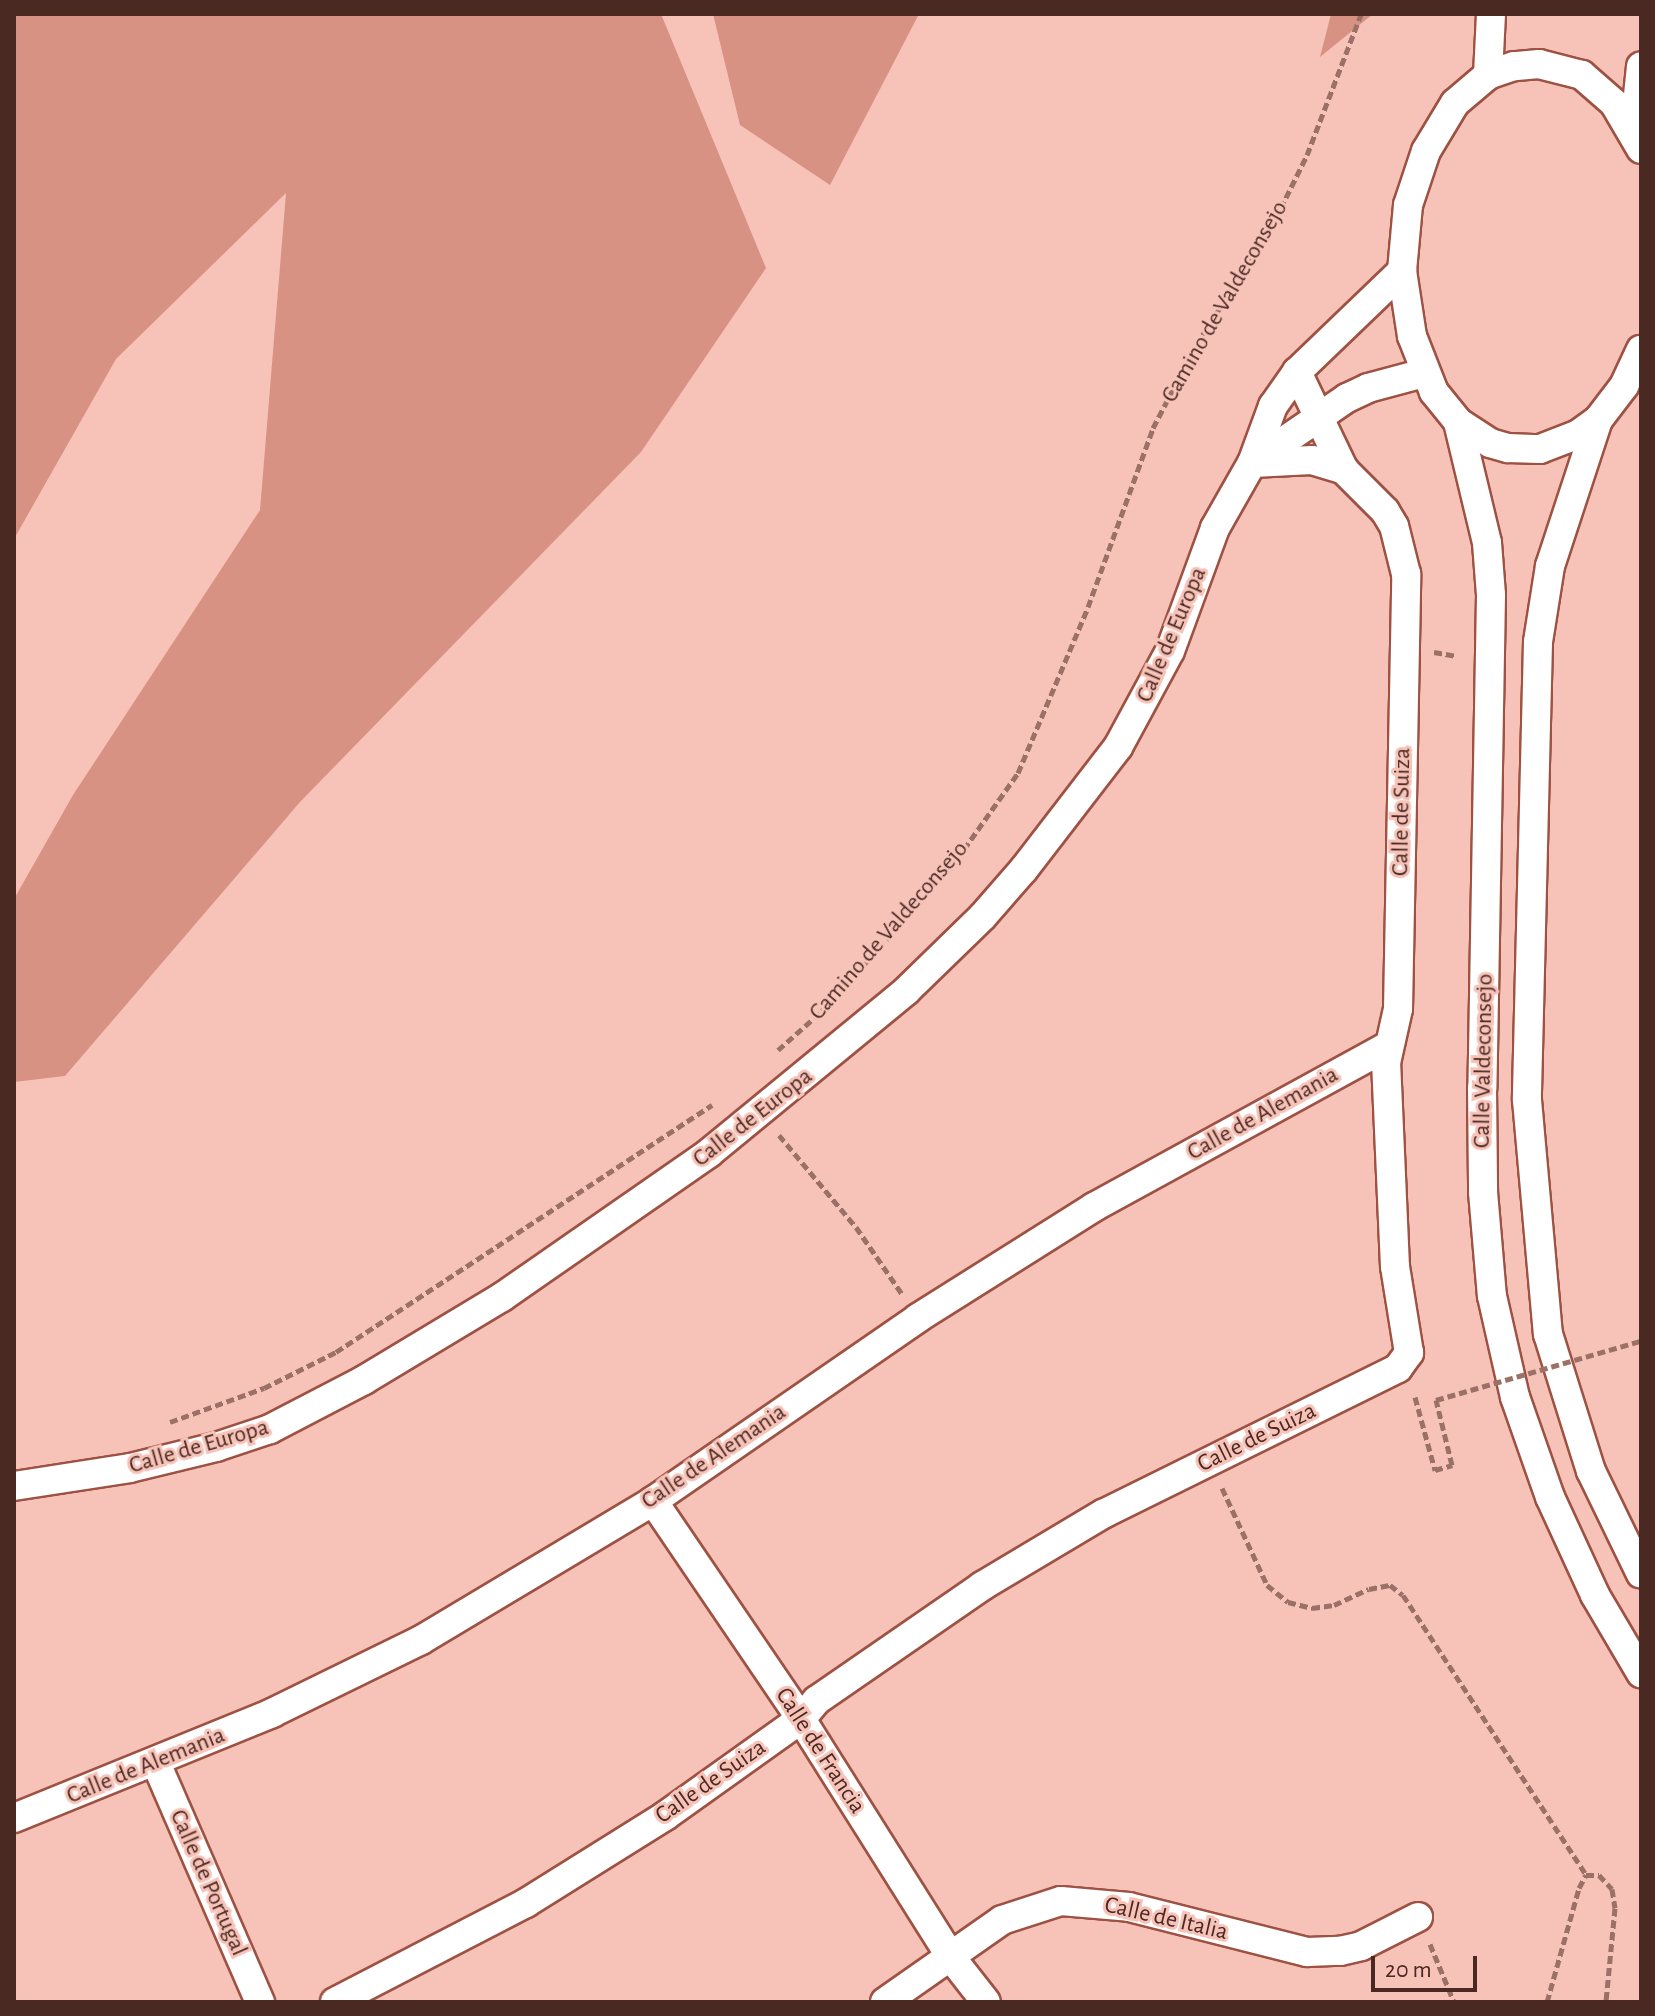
<!DOCTYPE html>
<html>
<head>
<meta charset="utf-8">
<style>
	body { margin:0 }
	#map { position:relative; width:1655px; height:2016px; overflow:hidden; background:#f7c3b8; font-family:"Alegreya Sans",sans-serif }
	div>[style] { position:absolute }
	[style*='--x'] { left:calc(var(--x)*1px); top:calc(var(--y)*1px); width:calc(var(--w)*1px); rotate:calc(var(--a)*1deg) }
	.green>* { inset:0; background:#d89284 }
	.path>* { height:5px; margin-top:-2.5px; transform-origin:0; background:repeating-linear-gradient(90deg,#9a7067 0 8px,transparent 0 12px) }
	.roads { filter:drop-shadow(2px 0 #9d5243) drop-shadow(-2px 0 #9d5243) drop-shadow(0 2px #9d5243) drop-shadow(0 -2px #9d5243) }
	.street>* { height:28px; margin:-14px; padding:0 14px; transform-origin:14px; border-radius:14px; background:#fff }
	.path-bridge>* { height:5px; margin-top:-2.5px; transform-origin:0; background:repeating-linear-gradient(90deg,#9a7067 0 8px,transparent 0 12px) }
	span { translate:-50% -50%; white-space:nowrap; text-align:center; line-height:1.15; -webkit-text-stroke:6px #f7c3b8; paint-order:stroke }
	.street-label { font-size:24px; color:#4a2922 }
	.frame { position:absolute; inset:0; border:16px solid #4a2922; pointer-events:none }
	.scale { position:absolute; left:1371px; top:1956px; width:106px; height:36px; box-sizing:border-box; border:4px solid #4a2922; border-top:0; padding-left:10px; font-size:24px; line-height:28px; white-space:nowrap; color:#4a2922; -webkit-text-stroke:6px #f7c3b8; paint-order:stroke }
</style>
</head>
<body>
<div id="map">
	<div class="green">
		<i style="clip-path:polygon(14px 14px,661px 14px,766px 268px,641px 452px,300px 802px,65px 1076px,14px 1082px,14px 899px,73px 795px,260px 510px,286px 193px,116px 359px,14px 539px)"></i>
		<i style="clip-path:polygon(713px 14px,919px 14px,830px 185px,740px 125px)"></i>
		<i style="clip-path:polygon(1331px 14px,1373px 14px,1320px 57px)"></i>
	</div>
	<div class="path">
		<i style="--x:1434;--y:652;--w:23;--a:10"></i>
		<i style="--x:778;--y:1050;--w:59;--a:-41.6"></i>
		<i style="--x:822;--y:1011;--w:191;--a:-48"></i>
		<i style="--x:950;--y:869;--w:118;--a:-54.7"></i>
		<i style="--x:1018;--y:773;--w:180;--a:-67.1"></i>
		<i style="--x:1088;--y:607;--w:190;--a:-70"></i>
		<i style="--x:1153;--y:428;--w:93;--a:-62.6"></i>
		<i style="--x:1196;--y:345;--w:137;--a:-57.2"></i>
		<i style="--x:1270;--y:230;--w:84;--a:-63.7"></i>
		<i style="--x:1307;--y:155;--w:151;--a:-69"></i>
		<i style="--x:779;--y:1135;--w:120;--a:50.1"></i>
		<i style="--x:856;--y:1227;--w:81;--a:55.5"></i>
		<i style="--x:170;--y:1422;--w:100;--a:-19.9"></i>
		<i style="--x:264;--y:1388;--w:80;--a:-26.6"></i>
		<i style="--x:336;--y:1352;--w:450;--a:-33.3"></i>
		<i style="--x:1222;--y:1488;--w:107;--a:65.1"></i>
		<i style="--x:1267;--y:1585;--w:27;--a:39"></i>
		<i style="--x:1288;--y:1602;--w:25;--a:14"></i>
		<i style="--x:1312;--y:1608;--w:22;--a:-8"></i>
		<i style="--x:1334;--y:1605;--w:38;--a:-25"></i>
		<i style="--x:1369;--y:1589;--w:21;--a:-11"></i>
		<i style="--x:1390;--y:1585;--w:16;--a:38"></i>
		<i style="--x:1403;--y:1595;--w:334;--a:56.8"></i>
		<i style="--x:1586;--y:1875;--w:13;--a:0"></i>
		<i style="--x:1599;--y:1875;--w:19;--a:47"></i>
		<i style="--x:1612;--y:1889;--w:19;--a:81"></i>
		<i style="--x:1615;--y:1908;--w:94;--a:95.5"></i>
		<i style="--x:1430;--y:1944;--w:63;--a:67.5"></i>
		<i style="--x:1547;--y:2002;--w:118;--a:-74.3"></i>
		<i style="--x:1579;--y:1888;--w:15;--a:-62"></i>
	</div>
	<div class="roads">
		<div class="street">
			<i style="--x:1488;--y:75;--w:61;--a:-87.2"></i>
			<i style="--x:1634;--y:133;--w:67;--a:-84"></i>
			<i style="--x:1641;--y:149;--w:53;--a:-120.4"></i>
			<i style="--x:1614;--y:103;--w:43;--a:-138.8"></i>
			<i style="--x:1582;--y:75;--w:44;--a:-165.7"></i>
			<i style="--x:1539;--y:64;--w:25;--a:175"></i>
			<i style="--x:1514;--y:66;--w:28;--a:161"></i>
			<i style="--x:1488;--y:75;--w:43;--a:139.7"></i>
			<i style="--x:1455;--y:103;--w:56;--a:121.1"></i>
			<i style="--x:1426;--y:151;--w:57;--a:108.4"></i>
			<i style="--x:1408;--y:205;--w:66;--a:95.2"></i>
			<i style="--x:1402;--y:271;--w:66;--a:81.3"></i>
			<i style="--x:1412;--y:336;--w:60;--a:68.6"></i>
			<i style="--x:1434;--y:392;--w:38;--a:51"></i>
			<i style="--x:1458;--y:422;--w:38;--a:33"></i>
			<i style="--x:1490;--y:443;--w:19;--a:16"></i>
			<i style="--x:1508;--y:448;--w:32;--a:2"></i>
			<i style="--x:1540;--y:449;--w:40;--a:-21"></i>
			<i style="--x:1577;--y:435;--w:26;--a:-36"></i>
			<i style="--x:1598;--y:420;--w:43;--a:-52.6"></i>
			<i style="--x:1624;--y:386;--w:40;--a:-65"></i>
			<i style="--x:1598;--y:420;--w:154;--a:108.2"></i>
			<i style="--x:1550;--y:566;--w:77;--a:99"></i>
			<i style="--x:1538;--y:642;--w:458;--a:91.4"></i>
			<i style="--x:1527;--y:1100;--w:235;--a:84.9"></i>
			<i style="--x:1548;--y:1334;--w:144;--a:72.6"></i>
			<i style="--x:1591;--y:1471;--w:114;--a:64.1"></i>
			<i style="--x:1458;--y:422;--w:124;--a:76.5"></i>
			<i style="--x:1487;--y:543;--w:52;--a:85.6"></i>
			<i style="--x:1491;--y:595;--w:493;--a:91"></i>
			<i style="--x:1482;--y:1088;--w:104;--a:89.4"></i>
			<i style="--x:1483;--y:1192;--w:104;--a:85.1"></i>
			<i style="--x:1492;--y:1296;--w:104;--a:77.2"></i>
			<i style="--x:1515;--y:1397;--w:106;--a:70.7"></i>
			<i style="--x:1550;--y:1497;--w:108;--a:65.3"></i>
			<i style="--x:1595;--y:1595;--w:91;--a:59.5"></i>
			<i style="--x:1252;--y:463;--w:115;--a:-34.4"></i>
			<i style="--x:1347;--y:398;--w:23;--a:-25"></i>
			<i style="--x:1368;--y:388;--w:58;--a:-15"></i>
			<i style="--x:1253;--y:463;--w:59;--a:-2.9"></i>
			<i style="--x:1312;--y:460;--w:34;--a:17"></i>
			<i style="--x:14;--y:1486;--w:117;--a:-8.8"></i>
			<i style="--x:130;--y:1468;--w:89;--a:-13.7"></i>
			<i style="--x:216;--y:1447;--w:57;--a:-18.4"></i>
			<i style="--x:270;--y:1429;--w:106;--a:-27.5"></i>
			<i style="--x:364;--y:1380;--w:161;--a:-31"></i>
			<i style="--x:502;--y:1297;--w:252;--a:-34.8"></i>
			<i style="--x:709;--y:1153;--w:255;--a:-39.4"></i>
			<i style="--x:906;--y:991;--w:107;--a:-44.2"></i>
			<i style="--x:983;--y:916;--w:62;--a:-48.9"></i>
			<i style="--x:1024;--y:869;--w:154;--a:-52.4"></i>
			<i style="--x:1118;--y:747;--w:109;--a:-61.6"></i>
			<i style="--x:1170;--y:651;--w:131;--a:-69.9"></i>
			<i style="--x:1215;--y:528;--w:75;--a:-60.4"></i>
			<i style="--x:1252;--y:463;--w:61;--a:-69.8"></i>
			<i style="--x:1273;--y:406;--w:42;--a:-54.8"></i>
			<i style="--x:1297;--y:372;--w:146;--a:-43.9"></i>
			<i style="--x:653;--y:1501;--w:263;--a:55.8"></i>
			<i style="--x:801;--y:1719;--w:280;--a:57.8"></i>
			<i style="--x:950;--y:1956;--w:58;--a:52"></i>
			<i style="--x:156;--y:1763;--w:261;--a:66.5"></i>
			<i style="--x:14;--y:1818;--w:279;--a:-22.1"></i>
			<i style="--x:272;--y:1713;--w:166;--a:-26.1"></i>
			<i style="--x:421;--y:1640;--w:270;--a:-30.9"></i>
			<i style="--x:653;--y:1501;--w:322;--a:-34.6"></i>
			<i style="--x:918;--y:1318;--w:208;--a:-32.2"></i>
			<i style="--x:1094;--y:1207;--w:335;--a:-28.7"></i>
			<i style="--x:335;--y:2002;--w:215;--a:-27.4"></i>
			<i style="--x:526;--y:1903;--w:164;--a:-32"></i>
			<i style="--x:665;--y:1816;--w:167;--a:-35.5"></i>
			<i style="--x:801;--y:1719;--w:25;--a:-50"></i>
			<i style="--x:817;--y:1700;--w:201;--a:-34.6"></i>
			<i style="--x:982;--y:1586;--w:141;--a:-30.8"></i>
			<i style="--x:1103;--y:1514;--w:329;--a:-26.3"></i>
			<i style="--x:1398;--y:1368;--w:19;--a:-54"></i>
			<i style="--x:1409;--y:1353;--w:87;--a:-99.2"></i>
			<i style="--x:1395;--y:1267;--w:204;--a:-92.5"></i>
			<i style="--x:1386;--y:1063;--w:55;--a:-77.5"></i>
			<i style="--x:1398;--y:1009;--w:435;--a:-88.9"></i>
			<i style="--x:1406;--y:574;--w:49;--a:-104"></i>
			<i style="--x:1394;--y:526;--w:17;--a:-121"></i>
			<i style="--x:1385;--y:511;--w:58;--a:-135"></i>
			<i style="--x:1344;--y:470;--w:109;--a:-115.6"></i>
			<i style="--x:885;--y:2002;--w:143;--a:-35"></i>
			<i style="--x:1002;--y:1920;--w:62;--a:-17.9"></i>
			<i style="--x:1061;--y:1901;--w:68;--a:5"></i>
			<i style="--x:1129;--y:1907;--w:184;--a:14.2"></i>
			<i style="--x:1307;--y:1952;--w:33;--a:-2"></i>
			<i style="--x:1340;--y:1951;--w:22;--a:-13"></i>
			<i style="--x:1361;--y:1946;--w:64;--a:-27"></i>
		</div>
	</div>
	<div class="path-bridge">
		<i style="--x:1415;--y:1397;--w:76;--a:74.7"></i>
		<i style="--x:1435;--y:1470;--w:18;--a:-16"></i>
		<i style="--x:1452;--y:1465;--w:67;--a:-103.8"></i>
		<i style="--x:1436;--y:1400;--w:213;--a:-16.1"></i>
	</div>
	<div class="street-label">
		<span style="left:1225px;top:302px;rotate:-60deg">Camino de Valdeconsejo</span>
		<span style="left:1172px;top:635px;rotate:-67deg">Calle de Europa</span>
		<span style="left:1402px;top:812px;rotate:-89deg">Calle de Suiza</span>
		<span style="left:889px;top:931px;rotate:-49deg">Camino de Valdeconsejo</span>
		<span style="left:1484px;top:1061px;rotate:-89deg">Calle Valdeconsejo</span>
		<span style="left:1263px;top:1114px;rotate:-29deg">Calle de Alemania</span>
		<span style="left:753px;top:1118px;rotate:-38deg">Calle de Europa</span>
		<span style="left:1257px;top:1438px;rotate:-26deg">Calle de Suiza</span>
		<span style="left:199px;top:1447px;rotate:-16deg">Calle de Europa</span>
		<span style="left:714px;top:1457px;rotate:-34deg">Calle de Alemania</span>
		<span style="left:820px;top:1751px;rotate:57deg">Calle de Francia</span>
		<span style="left:146px;top:1766px;rotate:-22deg">Calle de Alemania</span>
		<span style="left:711px;top:1782px;rotate:-35deg">Calle de Suiza</span>
		<span style="left:208px;top:1883px;rotate:66deg">Calle de Portugal</span>
		<span style="left:1166px;top:1919px;rotate:13deg">Calle de Italia</span>
	</div>
	<div class="frame"></div>
	<div class="scale">20 m</div>
</div>
</body>
</html>
